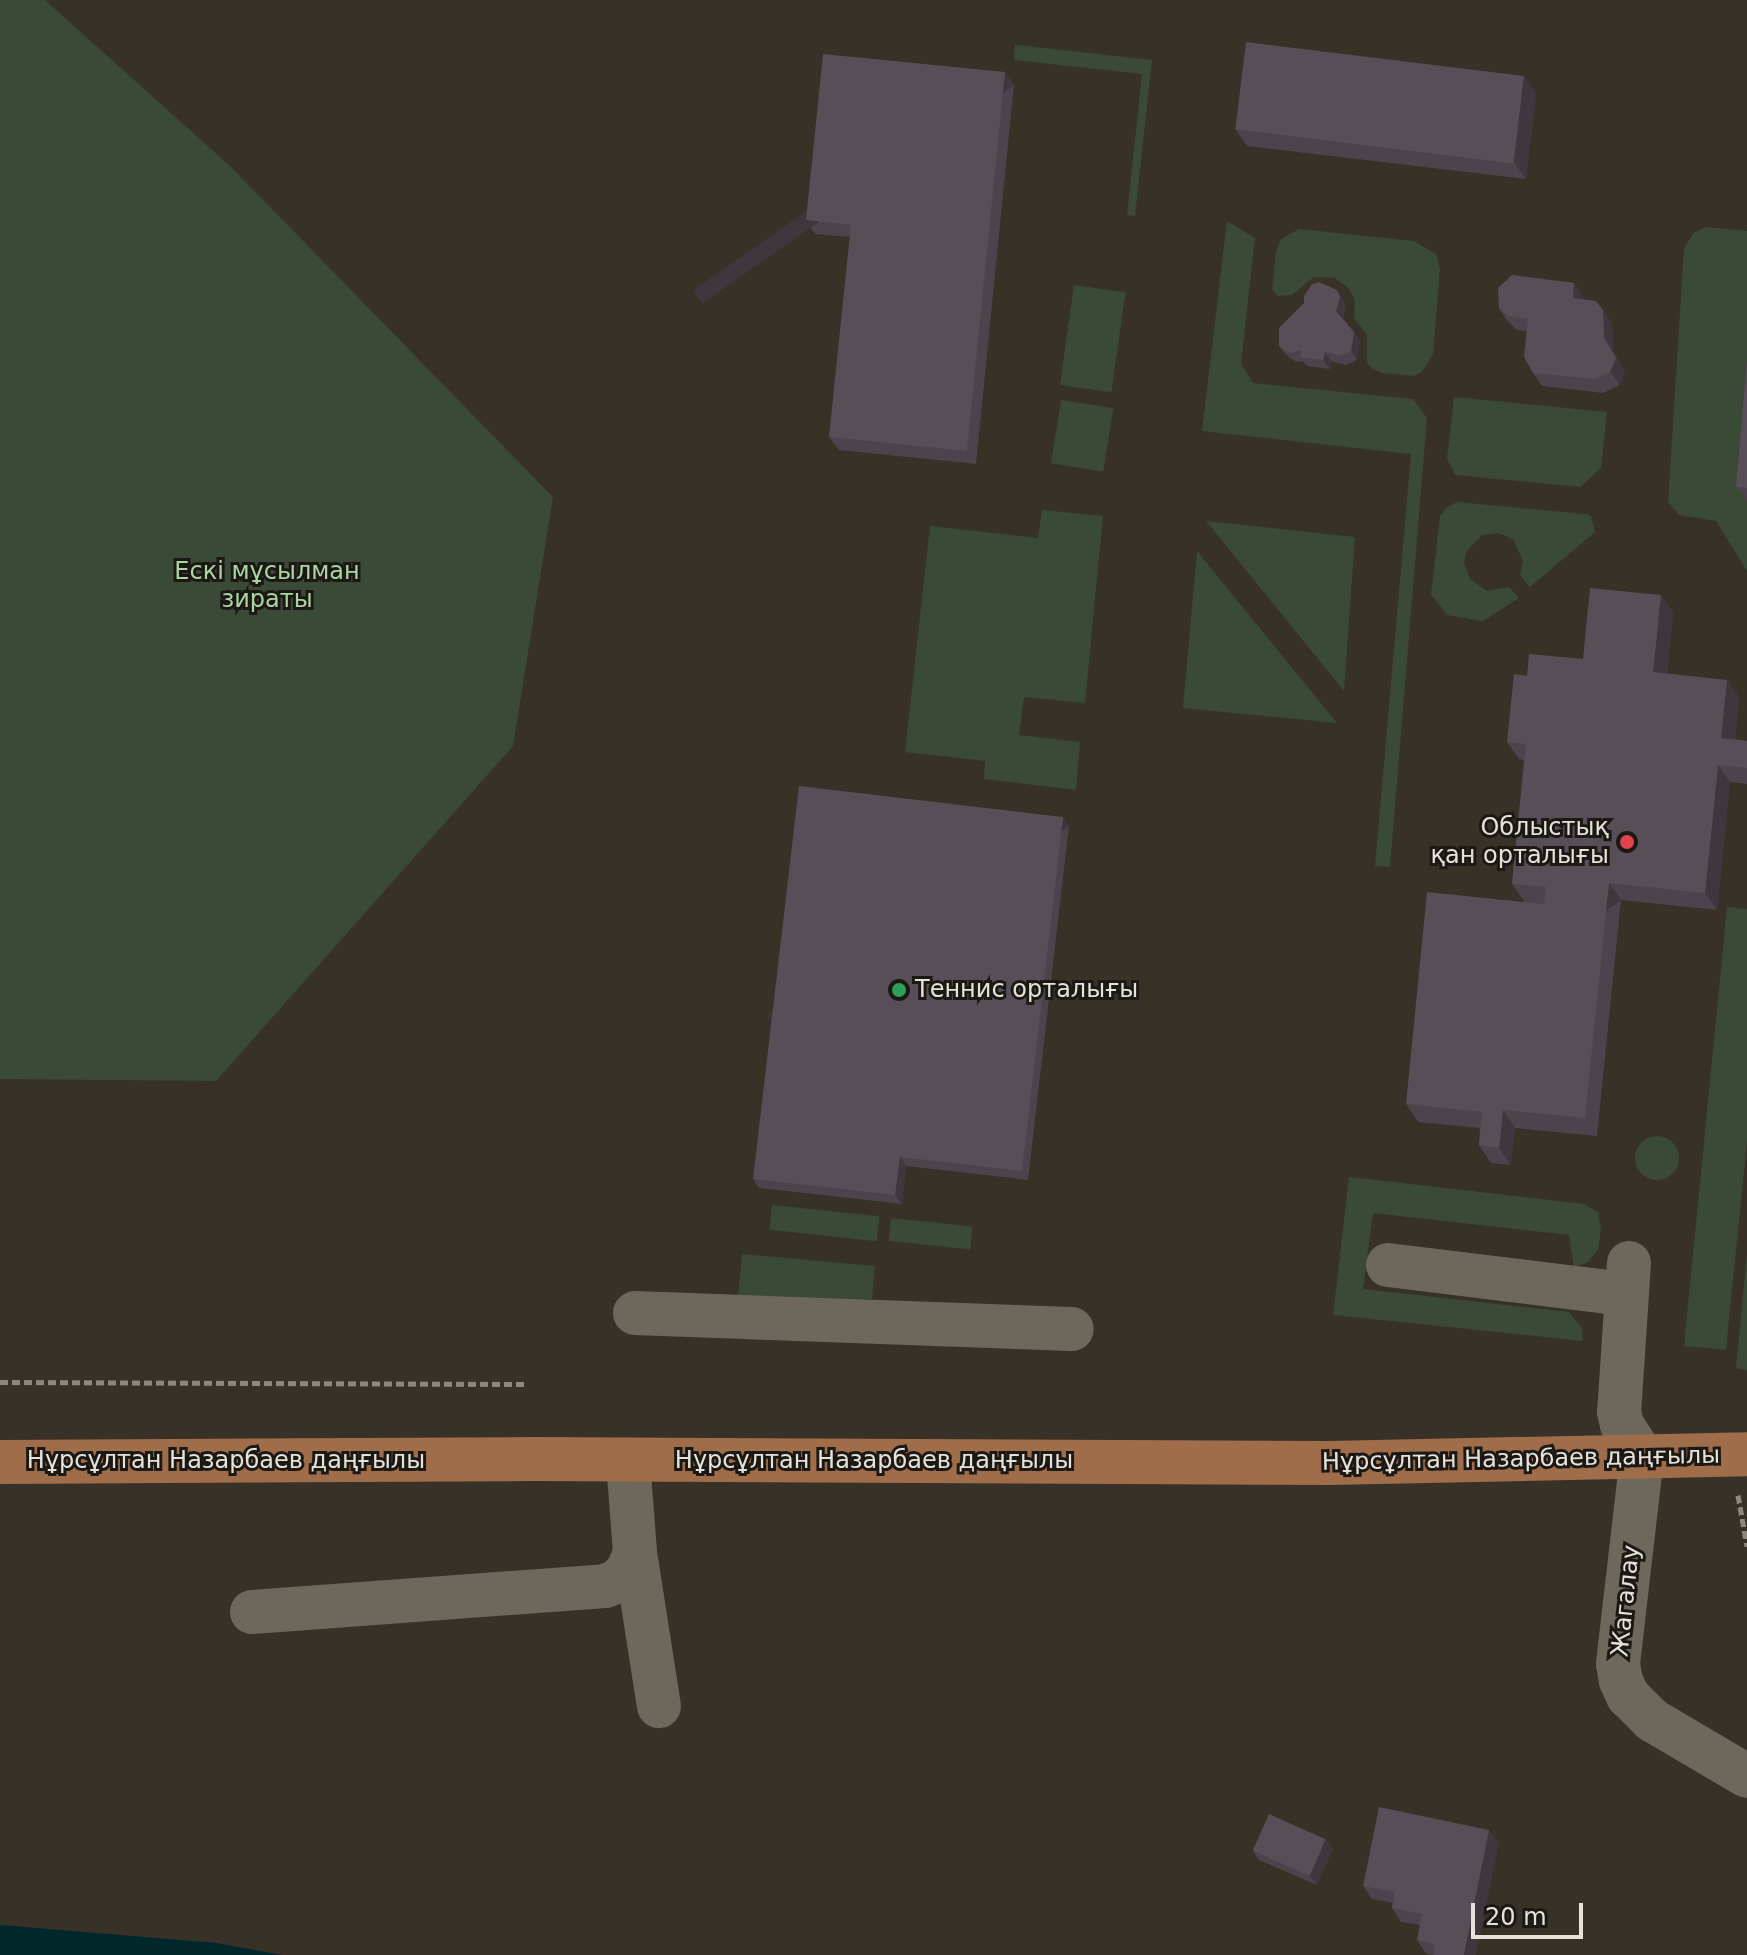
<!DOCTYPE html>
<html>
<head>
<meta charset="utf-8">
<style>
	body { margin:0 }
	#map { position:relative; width:1747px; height:1955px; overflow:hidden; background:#373127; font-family:"DejaVu Sans",sans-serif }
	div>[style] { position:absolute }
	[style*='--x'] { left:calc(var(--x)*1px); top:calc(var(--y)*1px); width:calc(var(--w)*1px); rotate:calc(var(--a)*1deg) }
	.green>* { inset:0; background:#3a4a36; transform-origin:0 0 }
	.round { border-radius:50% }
	.water>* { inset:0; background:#02272a }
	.path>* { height:5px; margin-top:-2.5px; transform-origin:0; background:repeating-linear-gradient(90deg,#8c877f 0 8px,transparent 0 12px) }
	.minor>* { height:44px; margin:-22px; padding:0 22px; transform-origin:22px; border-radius:22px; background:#6e675c }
	.major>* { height:44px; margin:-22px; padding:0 22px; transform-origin:22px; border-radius:22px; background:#a06d4b }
	.wall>* { inset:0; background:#4c434c }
	.shaded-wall>* { inset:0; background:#3e373e; transform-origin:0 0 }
	.building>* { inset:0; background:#584e58; transform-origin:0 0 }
	.dots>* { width:22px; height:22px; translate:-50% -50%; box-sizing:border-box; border:4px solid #1c1915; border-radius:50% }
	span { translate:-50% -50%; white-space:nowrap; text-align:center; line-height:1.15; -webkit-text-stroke:6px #1c1915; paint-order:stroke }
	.park-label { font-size:24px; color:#add5a3 }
	.poi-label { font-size:24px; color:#e6e2db }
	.right { translate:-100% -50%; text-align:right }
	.left { translate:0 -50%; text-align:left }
	.street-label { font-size:24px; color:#e6e2db }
	.scale { position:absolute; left:1471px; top:1903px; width:112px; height:36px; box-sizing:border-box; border:4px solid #e6e2db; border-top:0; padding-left:10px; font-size:24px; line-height:28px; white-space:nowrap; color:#e6e2db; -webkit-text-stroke:6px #1c1915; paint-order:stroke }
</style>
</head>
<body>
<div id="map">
	<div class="green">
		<i style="clip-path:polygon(0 0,45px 0,230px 166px,553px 497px,513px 746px,216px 1081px,0 1079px)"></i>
		<i style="clip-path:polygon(1015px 45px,1152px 60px,1135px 216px,1127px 215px,1142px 74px,1014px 60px)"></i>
		<i style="clip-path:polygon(1227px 221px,1255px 238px,1241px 363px,1253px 383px,1413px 399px,1427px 418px,1390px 867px,1375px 866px,1411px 454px,1202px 431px)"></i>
		<i style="clip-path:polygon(1706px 227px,1747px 231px,1747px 571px,1716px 521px,1679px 515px,1668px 502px,1684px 249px,1693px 233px)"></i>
		<i style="clip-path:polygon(1299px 229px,1414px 241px,1436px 254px,1440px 269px,1433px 354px,1422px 372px,1414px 376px,1381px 373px,1371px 368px,1367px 362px,1367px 335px,1354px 318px,1355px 300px,1349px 289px,1335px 278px,1314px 277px,1292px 295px,1278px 296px,1272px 289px,1276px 252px,1281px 239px)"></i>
		<i style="left:1074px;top:285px;width:52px;height:101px;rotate:8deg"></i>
		<i style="clip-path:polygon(1454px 397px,1607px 412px,1601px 468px,1580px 487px,1455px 475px,1447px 458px)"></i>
		<i style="left:1061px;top:400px;width:53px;height:64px;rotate:9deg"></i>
		<i style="clip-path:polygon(1457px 502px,1585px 514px,1591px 516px,1595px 532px,1530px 587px,1520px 575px,1523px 561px,1513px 539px,1498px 533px,1482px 535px,1466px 552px,1464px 563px,1470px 579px,1487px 591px,1509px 587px,1519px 598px,1483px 621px,1447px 615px,1431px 594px,1440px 516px,1446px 508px)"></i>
		<i style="clip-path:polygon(1042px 510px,1103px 516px,1085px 703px,1024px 697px,1019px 735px,1080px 742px,1076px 790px,984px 779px,985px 761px,905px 752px,930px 526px,1038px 538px)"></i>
		<i style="clip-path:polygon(1206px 521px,1355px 537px,1344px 691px)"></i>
		<i style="clip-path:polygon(1197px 551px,1337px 723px,1183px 708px)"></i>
		<i style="clip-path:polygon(1727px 907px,1747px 909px,1747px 1141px,1726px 1350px,1684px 1346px)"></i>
		<i class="round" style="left:1635px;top:1136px;width:44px;height:44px"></i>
		<i style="clip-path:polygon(1349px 1177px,1584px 1204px,1598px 1212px,1601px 1229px,1598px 1250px,1588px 1262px,1574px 1268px,1569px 1235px,1373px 1213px,1363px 1289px,1569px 1312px,1582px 1328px,1583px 1341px,1333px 1315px)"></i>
		<i style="left:772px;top:1205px;width:108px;height:25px;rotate:6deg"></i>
		<i style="left:891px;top:1218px;width:82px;height:23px;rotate:6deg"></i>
		<i style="clip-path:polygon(742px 1254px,875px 1266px,872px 1299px,738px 1297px)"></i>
		<i style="clip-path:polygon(1747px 1254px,1747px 1370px,1736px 1368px)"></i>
	</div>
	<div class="water">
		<i style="clip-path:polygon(0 1925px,216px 1943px,282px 1955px,0 1955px)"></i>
	</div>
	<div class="path">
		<i style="--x:0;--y:1382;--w:527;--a:0.22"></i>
		<i style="--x:1738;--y:1495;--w:52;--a:80"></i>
	</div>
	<div class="minor">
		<i style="--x:1629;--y:1263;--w:149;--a:93.8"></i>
		<i style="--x:1619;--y:1412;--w:13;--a:77"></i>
		<i style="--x:1622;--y:1425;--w:37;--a:57"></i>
		<i style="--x:1642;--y:1456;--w:209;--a:96.6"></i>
		<i style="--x:1618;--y:1664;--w:17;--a:80"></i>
		<i style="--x:1621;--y:1681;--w:17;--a:65"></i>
		<i style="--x:1628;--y:1696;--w:34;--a:45"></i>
		<i style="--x:1652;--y:1720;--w:110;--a:30.5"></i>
		<i style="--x:1388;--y:1265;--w:239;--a:7"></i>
		<i style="--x:635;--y:1313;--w:437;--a:2.1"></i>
		<i style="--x:628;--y:1461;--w:92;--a:85.6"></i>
		<i style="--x:635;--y:1553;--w:155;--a:81.1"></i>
		<i style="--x:252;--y:1612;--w:354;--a:-4.2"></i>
		<i style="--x:605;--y:1586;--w:14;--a:-21"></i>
		<i style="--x:618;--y:1581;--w:15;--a:-48"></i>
		<i style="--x:628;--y:1570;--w:18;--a:-68"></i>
	</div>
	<div class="major">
		<i style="--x:0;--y:1462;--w:533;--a:-0.32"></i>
		<i style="--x:533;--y:1459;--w:796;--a:0.29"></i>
		<i style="--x:1329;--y:1463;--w:418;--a:-1.2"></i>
	</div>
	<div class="wall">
		<i style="clip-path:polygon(1014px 85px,976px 464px,839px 450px,829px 437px,850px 237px,815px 234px,806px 220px)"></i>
		<i style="clip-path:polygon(1536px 93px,1526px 179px,1247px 146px,1235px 129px)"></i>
		<i style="clip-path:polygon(1574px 283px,1583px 296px,1583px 299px,1612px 323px,1613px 351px,1625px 371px,1620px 385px,1603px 393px,1542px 386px,1533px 373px,1527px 331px,1517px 330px,1508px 322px,1499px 308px)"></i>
		<i style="clip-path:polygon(1343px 299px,1346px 306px,1343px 319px,1360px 341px,1357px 360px,1346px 365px,1331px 361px,1330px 369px,1307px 366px,1303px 361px,1296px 362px,1286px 355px,1279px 346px)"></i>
		<i style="clip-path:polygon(1747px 361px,1747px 501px,1736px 487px)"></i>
		<i style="clip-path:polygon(1673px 612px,1667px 674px,1727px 680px,1739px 697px,1735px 739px,1747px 741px,1747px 784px,1730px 782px,1717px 910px,1621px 900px,1597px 1136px,1515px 1128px,1511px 1165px,1491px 1163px,1479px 1145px,1480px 1128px,1418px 1122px,1406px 1104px,1524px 901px,1512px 884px,1524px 760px,1519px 759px,1507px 742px,1527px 676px,1583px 659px)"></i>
		<i style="clip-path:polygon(1063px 817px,1069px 826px,1028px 1180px,906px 1166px,902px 1204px,759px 1188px,753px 1179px)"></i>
		<i style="clip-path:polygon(1499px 1843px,1433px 1955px,1426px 1954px,1417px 1940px,1420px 1925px,1401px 1922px,1392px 1908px,1393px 1903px,1372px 1899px,1363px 1886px)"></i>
		<i style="clip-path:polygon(1333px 1848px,1317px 1885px,1259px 1860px,1253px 1851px)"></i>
	</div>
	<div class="shaded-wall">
		<i style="left:1005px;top:72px;width:16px;height:381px;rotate:55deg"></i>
		<i style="clip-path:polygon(1524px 76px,1536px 93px,1526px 179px,1514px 162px)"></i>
		<i style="clip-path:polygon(1574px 283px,1583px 296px,1582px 311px,1573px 298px)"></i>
		<i style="clip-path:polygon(1337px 290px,1343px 299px,1346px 306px,1343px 320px,1336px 311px)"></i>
		<i style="clip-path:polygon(1603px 310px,1612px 323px,1613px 351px,1625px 371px,1620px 385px,1610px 372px,1604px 338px)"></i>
		<i style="clip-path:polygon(1354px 332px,1360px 341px,1357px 360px,1351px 351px)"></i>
		<i style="clip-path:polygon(1325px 352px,1331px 361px,1330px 369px,1323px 360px)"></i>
		<i style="clip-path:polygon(1661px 595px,1673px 612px,1665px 690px,1653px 672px)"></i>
		<i style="clip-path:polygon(1727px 680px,1739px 697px,1733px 755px,1721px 738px)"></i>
		<i style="clip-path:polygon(1718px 765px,1730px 782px,1717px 910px,1705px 893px)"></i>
		<i style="left:1063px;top:817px;width:11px;height:356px;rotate:56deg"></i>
		<i style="left:1609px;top:883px;width:21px;height:236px;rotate:55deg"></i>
		<i style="clip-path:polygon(1503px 1110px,1515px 1128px,1511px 1165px,1499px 1148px)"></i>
		<i style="clip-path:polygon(900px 1157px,906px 1166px,902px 1204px,895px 1195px)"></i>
		<i style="clip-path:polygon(1489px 1830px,1499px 1843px,1476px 1955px,1464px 1955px)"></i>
		<i style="clip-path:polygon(1326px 1839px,1333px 1848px,1317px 1885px,1310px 1876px)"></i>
	</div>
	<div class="building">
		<i style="left:1246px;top:42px;width:280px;height:88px;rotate:7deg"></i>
		<i style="clip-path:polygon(823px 54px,1005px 72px,967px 451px,829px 437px,851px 225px,806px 220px)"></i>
		<i style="clip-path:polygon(1512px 275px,1574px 283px,1573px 298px,1596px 301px,1603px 310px,1604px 338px,1616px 358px,1610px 372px,1594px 379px,1533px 373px,1524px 357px,1528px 319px,1508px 316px,1499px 308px,1498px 288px)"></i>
		<i style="clip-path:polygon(1319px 282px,1337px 290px,1340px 297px,1336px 311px,1354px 332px,1351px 351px,1339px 356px,1325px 352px,1323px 360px,1300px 357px,1301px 350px,1290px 353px,1279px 346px,1279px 328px,1304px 303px,1304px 296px,1312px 284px)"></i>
		<i style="clip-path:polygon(1747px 361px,1747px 488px,1736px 487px)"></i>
		<i style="clip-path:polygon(1590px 588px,1661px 595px,1653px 672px,1727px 680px,1721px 738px,1747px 741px,1747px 768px,1718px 765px,1705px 893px,1609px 883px,1585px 1118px,1503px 1110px,1499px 1148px,1479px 1145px,1482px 1112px,1406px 1104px,1427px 892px,1544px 904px,1546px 887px,1512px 884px,1526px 744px,1507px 742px,1514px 674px,1527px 676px,1529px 654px,1583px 659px)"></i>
		<i style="clip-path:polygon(799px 786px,1063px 817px,1022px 1171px,900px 1157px,895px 1195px,753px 1179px)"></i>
		<i style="clip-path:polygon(1379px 1807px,1489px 1830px,1464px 1955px,1433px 1955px,1435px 1944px,1417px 1940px,1422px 1914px,1392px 1908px,1395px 1892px,1363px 1886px)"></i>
		<i style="left:1269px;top:1814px;width:62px;height:40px;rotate:24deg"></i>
	</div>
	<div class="dots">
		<i style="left:1627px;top:842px;background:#e0444e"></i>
		<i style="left:899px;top:990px;background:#2e9e5b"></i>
	</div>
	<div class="park-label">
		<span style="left:267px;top:586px">Ескі мұсылман<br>зираты</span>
	</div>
	<div class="poi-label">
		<span class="right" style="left:1609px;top:842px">Облыстық<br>қан орталығы</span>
		<span class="left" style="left:915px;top:990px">Теннис орталығы</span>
	</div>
	<div class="street-label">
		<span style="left:1521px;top:1459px;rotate:-1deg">Нұрсұлтан Назарбаев даңғылы</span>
		<span style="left:226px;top:1461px">Нұрсұлтан Назарбаев даңғылы</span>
		<span style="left:874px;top:1461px">Нұрсұлтан Назарбаев даңғылы</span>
		<span style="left:1626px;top:1601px;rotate:-84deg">Жагалау</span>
	</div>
	<div class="scale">20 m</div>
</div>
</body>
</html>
